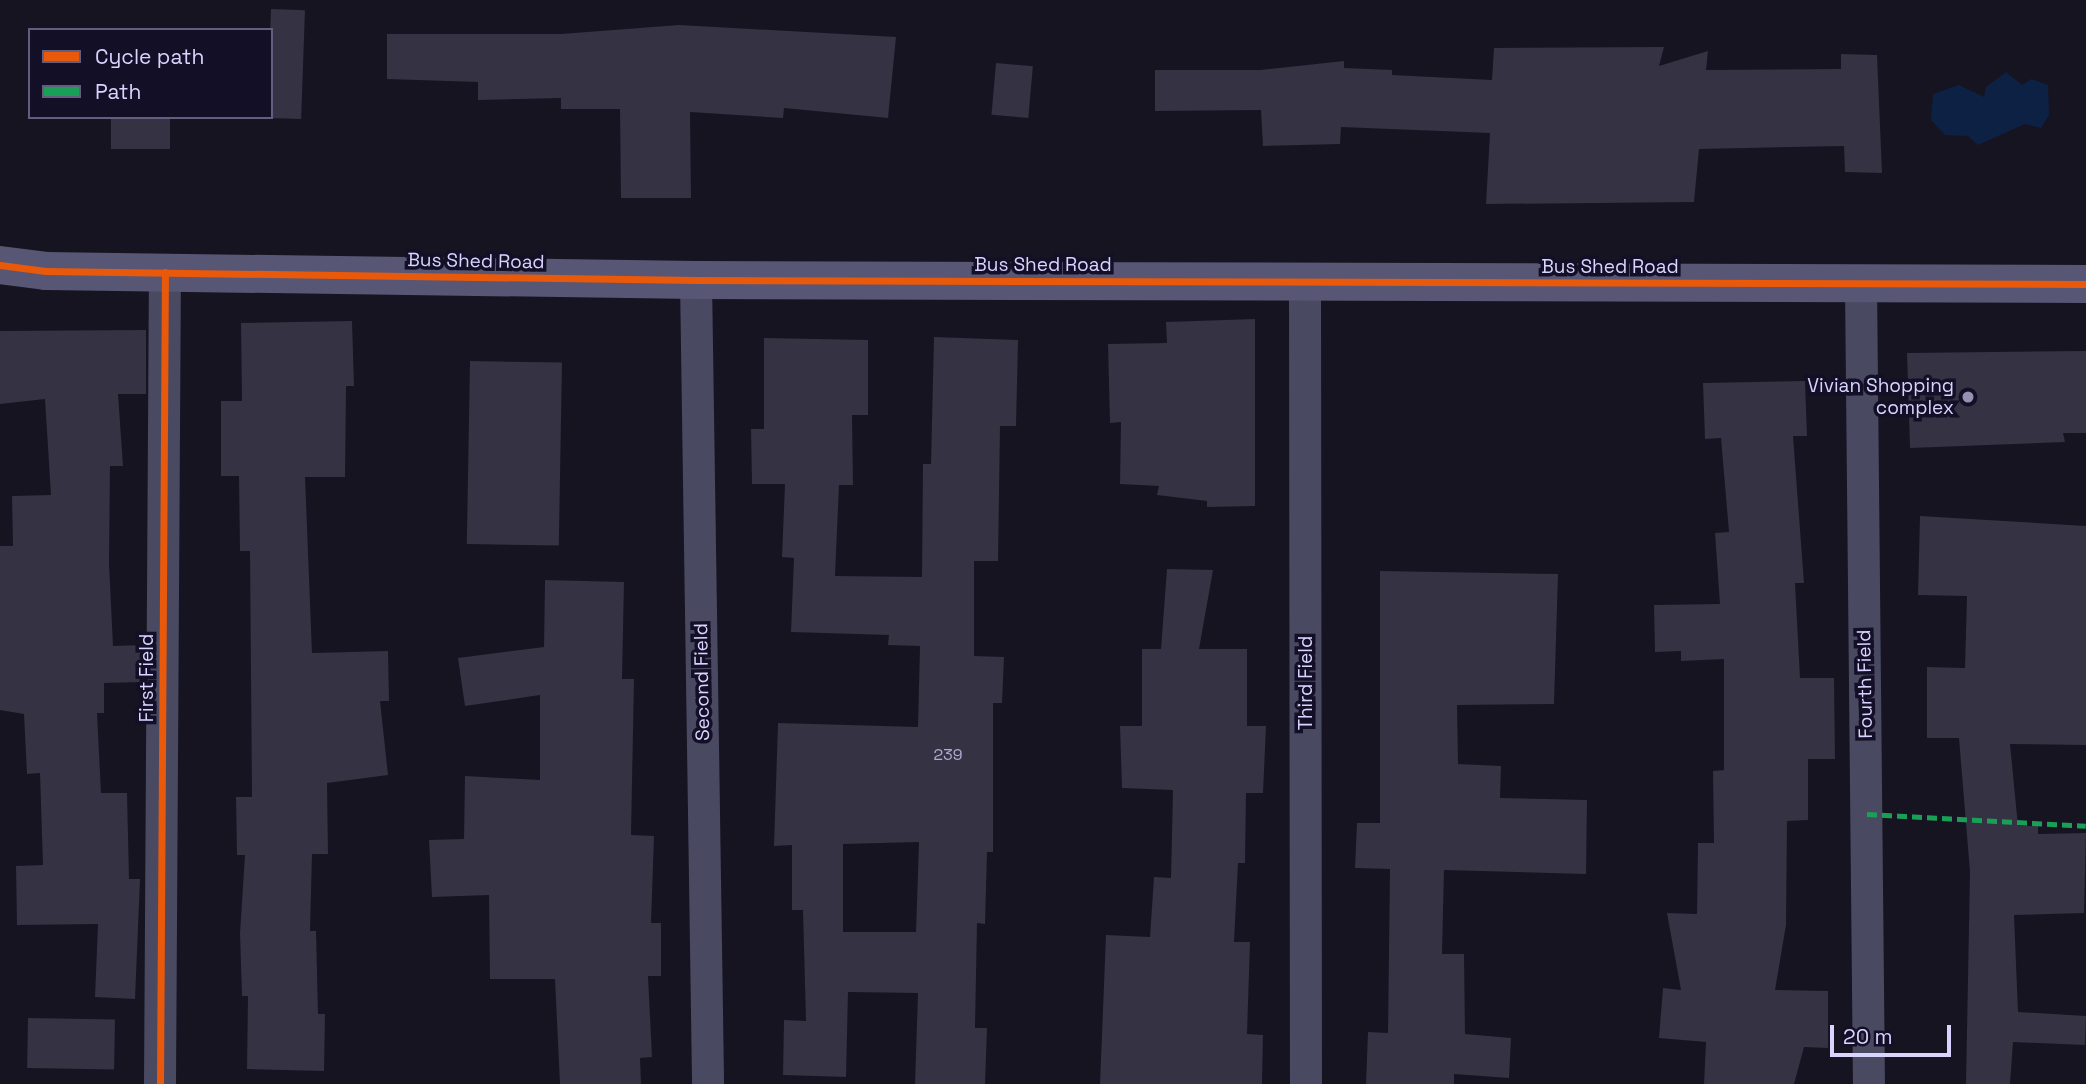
<!DOCTYPE html>
<html>
<head>
<meta charset="utf-8">
<style>
	body { margin:0 }
	#map { position:relative; width:2086px; height:1084px; overflow:hidden; background:#161421; font-family:"Space Grotesk",sans-serif }
	div>[style] { position:absolute }
	[style*='--x'] { left:calc(var(--x)*1px); top:calc(var(--y)*1px); width:calc(var(--w)*1px); rotate:calc(var(--a)*1deg) }
	.water>* { inset:0; background:#0d2144 }
	.building>* { inset:0; background:#343243; transform-origin:0 0 }
	.street>* { height:32px; margin:-16px; padding:0 16px; transform-origin:16px; border-radius:16px; background:#4a4962 }
	.secondary>* { height:38px; margin:-19px; padding:0 19px; transform-origin:19px; border-radius:19px; background:#575674 }
	.quiet>* { height:5px; margin-top:-2.5px; transform-origin:0; background:repeating-linear-gradient(90deg,#1a9f57 0 10px,transparent 0 15px) }
	.cycleway>* { height:7px; margin:-3.5px; padding:0 3.5px; transform-origin:3.5px; border-radius:3.5px; background:#e8590c }
	.dots>* { width:19px; height:19px; translate:-50% -50%; box-sizing:border-box; border:4px solid #130f26; border-radius:50% }
	span { translate:-50% -50%; white-space:nowrap; text-align:center; line-height:1.15; -webkit-text-stroke:7px #130f26; paint-order:stroke }
	.number-label { font-size:16px; color:#b0acd0 }
	.number-label span { -webkit-text-stroke-width:0 }
	.street-label { font-size:19px; color:#d9d4ff }
	.poi-label { font-size:19px; color:#d9d4ff }
	.right { translate:-100% -50%; text-align:right }
	.legend { position:absolute; left:28px; top:28px; width:245px; height:91px; box-sizing:border-box; background:#130f26; border:2px solid #625e7d; margin:0; padding:9px 12px; list-style:none; font-size:21px; color:#d9d4ff }
	.legend li { display:flex; align-items:center; gap:14px; height:35px }
	.legend b { width:35px; border:2px solid #625e7d }
	.scale { position:absolute; left:1830px; top:1025px; width:121px; height:32px; box-sizing:border-box; border:4px solid #d9d4ff; border-top:0; padding-left:9px; font-size:21px; line-height:24px; white-space:nowrap; color:#d9d4ff; -webkit-text-stroke:5px #130f26; paint-order:stroke }
</style>
</head>
<body>
<div id="map">
	<div class="water">
		<i style="clip-path:polygon(2006px 72px,2022px 85px,2031px 79px,2048px 85px,2049px 115px,2041px 128px,2025px 124px,1978px 145px,1968px 136px,1945px 135px,1931px 120px,1933px 94px,1959px 85px,1984px 97px,1986px 87px)"></i>
	</div>
	<div class="building">
		<i style="left:271px;top:9px;width:34px;height:109px;rotate:2deg"></i>
		<i style="clip-path:polygon(679px 25px,896px 37px,888px 118px,784px 108px,783px 118px,690px 112px,691px 198px,621px 198px,620px 109px,561px 109px,561px 98px,478px 100px,478px 82px,387px 79px,387px 34px,561px 34px)"></i>
		<i style="clip-path:polygon(1664px 47px,1659px 66px,1708px 51px,1706px 70px,1841px 69px,1841px 54px,1877px 55px,1882px 173px,1845px 172px,1844px 146px,1699px 149px,1694px 202px,1486px 204px,1490px 133px,1341px 127px,1340px 144px,1263px 146px,1261px 110px,1155px 111px,1155px 70px,1260px 70px,1344px 61px,1344px 68px,1392px 70px,1392px 75px,1492px 80px,1494px 48px)"></i>
		<i style="left:996px;top:63px;width:37px;height:52px;rotate:5deg"></i>
		<i style="left:111px;top:117px;width:59px;height:32px"></i>
		<i style="clip-path:polygon(1255px 319px,1255px 506px,1207px 507px,1207px 501px,1157px 495px,1159px 486px,1120px 484px,1121px 422px,1110px 423px,1108px 344px,1167px 343px,1166px 322px)"></i>
		<i style="clip-path:polygon(352px 321px,354px 386px,346px 386px,345px 477px,305px 477px,312px 653px,388px 651px,389px 701px,380px 701px,388px 775px,327px 783px,328px 854px,312px 854px,310px 931px,316px 931px,318px 1014px,325px 1014px,324px 1071px,247px 1069px,248px 996px,242px 996px,240px 933px,245px 855px,237px 855px,236px 797px,252px 797px,250px 551px,240px 551px,239px 476px,221px 476px,221px 401px,242px 401px,241px 323px)"></i>
		<i style="clip-path:polygon(146px 330px,146px 394px,118px 394px,123px 466px,110px 466px,109px 563px,113px 646px,142px 645px,143px 682px,104px 683px,104px 713px,97px 713px,101px 793px,127px 793px,129px 879px,140px 879px,135px 999px,95px 997px,98px 924px,17px 925px,16px 866px,43px 865px,40px 773px,27px 774px,24px 714px,0 710px,0 546px,13px 546px,12px 496px,51px 495px,45px 399px,0 404px,0 331px)"></i>
		<i style="clip-path:polygon(evenodd,934px 337px,1018px 340px,1016px 426px,1000px 426px,998px 561px,974px 561px,974px 656px,1004px 657px,1002px 703px,993px 703px,993px 852px,987px 852px,985px 924px,977px 923px,975px 1028px,987px 1028px,985px 1084px,915px 1084px,918px 993px,848px 992px,846px 1077px,783px 1075px,784px 1020px,806px 1021px,803px 910px,792px 910px,792px 845px,774px 846px,778px 723px,918px 727px,920px 646px,888px 645px,889px 635px,791px 632px,794px 558px,782px 557px,785px 484px,752px 484px,751px 429px,764px 429px,764px 338px,868px 340px,868px 415px,852px 415px,853px 485px,839px 485px,835px 576px,922px 577px,923px 464px,931px 464px,934px 337px,919px 842px,916px 932px,843px 932px,843px 844px,919px 842px)"></i>
		<i style="clip-path:polygon(2086px 351px,2086px 433px,2063px 433px,2065px 442px,1910px 448px,1907px 353px)"></i>
		<i style="left:470px;top:361px;width:92px;height:183px;rotate:1deg"></i>
		<i style="clip-path:polygon(1805px 381px,1807px 436px,1793px 436px,1804px 583px,1795px 583px,1800px 678px,1834px 678px,1835px 759px,1808px 759px,1808px 820px,1787px 821px,1786px 925px,1775px 990px,1828px 991px,1828px 1048px,1804px 1047px,1794px 1084px,1704px 1084px,1706px 1042px,1659px 1038px,1663px 988px,1681px 990px,1667px 913px,1697px 914px,1698px 843px,1714px 843px,1713px 771px,1724px 770px,1724px 659px,1681px 661px,1681px 651px,1655px 652px,1654px 605px,1720px 604px,1715px 533px,1729px 532px,1721px 438px,1705px 439px,1703px 383px)"></i>
		<i style="clip-path:polygon(1920px 516px,2086px 526px,2086px 745px,2010px 744px,2018px 826px,2038px 826px,2038px 834px,2086px 833px,2084px 913px,2014px 915px,2018px 1012px,2086px 1016px,2085px 1045px,2013px 1042px,2010px 1084px,1966px 1084px,1970px 872px,1959px 738px,1927px 738px,1927px 667px,1965px 668px,1967px 596px,1918px 595px)"></i>
		<i style="clip-path:polygon(1167px 569px,1213px 570px,1199px 649px,1247px 649px,1247px 726px,1266px 726px,1263px 793px,1246px 793px,1245px 863px,1238px 863px,1234px 942px,1250px 942px,1247px 1034px,1263px 1035px,1262px 1084px,1100px 1084px,1106px 935px,1150px 937px,1154px 877px,1171px 878px,1173px 790px,1122px 788px,1120px 726px,1142px 726px,1142px 649px,1161px 649px)"></i>
		<i style="clip-path:polygon(1380px 571px,1558px 574px,1554px 704px,1457px 705px,1458px 764px,1501px 766px,1500px 798px,1587px 800px,1586px 874px,1444px 870px,1442px 954px,1464px 954px,1465px 1034px,1511px 1038px,1509px 1078px,1454px 1074px,1454px 1084px,1366px 1084px,1368px 1032px,1388px 1033px,1390px 869px,1355px 868px,1357px 823px,1380px 823px)"></i>
		<i style="clip-path:polygon(545px 580px,624px 582px,622px 679px,634px 679px,631px 835px,654px 836px,651px 923px,661px 923px,661px 976px,648px 976px,652px 1057px,640px 1058px,641px 1084px,560px 1084px,555px 979px,490px 979px,489px 895px,432px 897px,429px 840px,464px 839px,465px 776px,540px 780px,540px 695px,465px 706px,458px 658px,544px 647px)"></i>
		<i style="left:28px;top:1018px;width:87px;height:50px;rotate:1deg"></i>
	</div>
	<div class="street">
		<i style="--x:696;--y:280;--w:804;--a:89.14"></i>
		<i style="--x:1305;--y:282;--w:802;--a:89.93"></i>
		<i style="--x:1861;--y:284;--w:800;--a:89.43"></i>
		<i style="--x:160;--y:1084;--w:812;--a:-89.65"></i>
	</div>
	<div class="secondary">
		<i style="--x:0;--y:265;--w:46;--a:7.4"></i>
		<i style="--x:46;--y:271;--w:650;--a:0.79"></i>
		<i style="--x:696;--y:280;--w:1390;--a:0.16"></i>
	</div>
	<div class="quiet">
		<i style="--x:1867;--y:814;--w:219;--a:3.1"></i>
	</div>
	<div class="cycleway">
		<i style="--x:0;--y:265;--w:46;--a:7.4"></i>
		<i style="--x:46;--y:271;--w:650;--a:0.79"></i>
		<i style="--x:696;--y:280;--w:1390;--a:0.16"></i>
		<i style="--x:160;--y:1084;--w:812;--a:-89.65"></i>
	</div>
	<div class="dots">
		<i style="left:1968px;top:397px;background:#9591b1"></i>
	</div>
	<div class="number-label">
		<span style="left:948px;top:755px">239</span>
	</div>
	<div class="street-label">
		<span style="left:476px;top:261px;rotate:1deg">Bus Shed Road</span>
		<span style="left:1043px;top:265px">Bus Shed Road</span>
		<span style="left:1610px;top:267px">Bus Shed Road</span>
		<span style="left:147px;top:678px;rotate:-90deg">First Field</span>
		<span style="left:702px;top:682px;rotate:-91deg">Second Field</span>
		<span style="left:1306px;top:683px;rotate:-90deg">Third Field</span>
		<span style="left:1865px;top:684px;rotate:-91deg">Fourth Field</span>
	</div>
	<div class="poi-label">
		<span class="right" style="left:1954px;top:397px">Vivian Shopping<br>complex</span>
	</div>
	<ul class="legend">
	<li><b style="height:9px;background:#e8590c"></b>Cycle path</li>
	<li><b style="height:9px;background:#1a9f57"></b>Path</li>
	</ul>
	<div class="scale">20 m</div>
</div>
</body>
</html>
